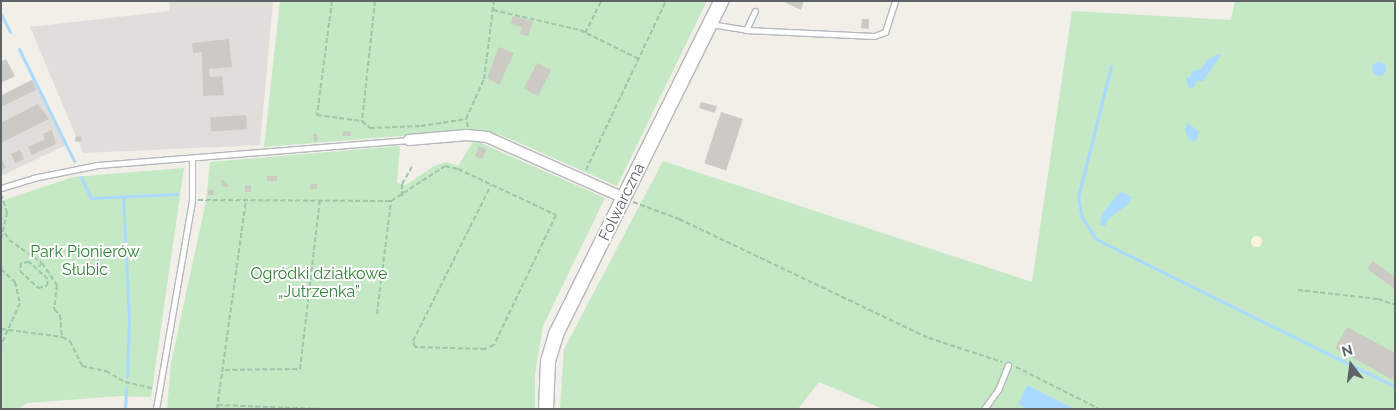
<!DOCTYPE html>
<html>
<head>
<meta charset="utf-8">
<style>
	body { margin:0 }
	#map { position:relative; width:1396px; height:410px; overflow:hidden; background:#f1efe8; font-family:Raleway,sans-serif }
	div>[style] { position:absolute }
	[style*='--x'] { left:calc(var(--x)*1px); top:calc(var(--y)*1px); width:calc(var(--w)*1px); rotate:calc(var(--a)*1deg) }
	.industrial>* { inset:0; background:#e0deda }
	.green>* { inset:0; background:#c5e8c5 }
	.sand>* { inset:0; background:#fbf3d9 }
	.round { border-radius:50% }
	.water>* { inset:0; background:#aadaff }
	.stream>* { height:3px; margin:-1.5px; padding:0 1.5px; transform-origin:1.5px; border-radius:1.5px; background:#aadaff }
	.building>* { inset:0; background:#cccac5; transform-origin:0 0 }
	.path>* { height:2px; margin-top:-1px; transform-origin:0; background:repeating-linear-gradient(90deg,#9cc7a9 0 5px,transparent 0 7.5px) }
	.roads { filter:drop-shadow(1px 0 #b5b8bc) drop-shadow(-1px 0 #b5b8bc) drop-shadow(0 1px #b5b8bc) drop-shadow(0 -1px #b5b8bc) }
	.lane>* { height:5px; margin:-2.5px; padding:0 2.5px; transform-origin:2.5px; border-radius:2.5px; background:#fff }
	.street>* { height:10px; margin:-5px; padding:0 5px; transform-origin:5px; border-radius:5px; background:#fff }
	.secondary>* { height:14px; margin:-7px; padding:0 7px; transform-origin:7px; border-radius:7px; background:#fff }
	span { translate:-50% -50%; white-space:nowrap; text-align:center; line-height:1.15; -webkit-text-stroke:4px #fff; paint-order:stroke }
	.street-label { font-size:16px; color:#5f6368 }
	.park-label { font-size:16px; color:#348238 }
	.frame { position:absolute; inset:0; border:2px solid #5f6368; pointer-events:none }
	.north { position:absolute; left:1326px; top:340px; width:50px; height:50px; -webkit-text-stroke:4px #fff; paint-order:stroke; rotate:345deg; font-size:14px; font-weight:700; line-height:20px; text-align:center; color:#5f6368 }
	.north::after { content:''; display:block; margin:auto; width:18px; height:22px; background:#5f6368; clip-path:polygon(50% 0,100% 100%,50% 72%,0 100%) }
</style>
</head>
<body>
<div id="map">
	<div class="industrial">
		<i style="clip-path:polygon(169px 1px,273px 1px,260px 145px,83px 153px,30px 27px,170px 11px)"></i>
		<i style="clip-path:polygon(33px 79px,66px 145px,1px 176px,1px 95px)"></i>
	</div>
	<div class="green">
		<i style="clip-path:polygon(280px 1px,707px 1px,617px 186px,501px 135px,474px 130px,264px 147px)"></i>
		<i style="clip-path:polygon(1235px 1px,1395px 1px,1395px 409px,1075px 409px,1027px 385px,1018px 404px,1027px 409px,883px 409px,819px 382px,798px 409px,560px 409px,564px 349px,663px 161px,1032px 282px,1072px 11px,1231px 20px)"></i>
		<i style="clip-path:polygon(474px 140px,605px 198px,543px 326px,535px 374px,535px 409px,167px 409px,171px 363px,206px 201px,210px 162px,400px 146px,397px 183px,406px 185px,434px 166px,446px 162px,458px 166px)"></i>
		<i style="clip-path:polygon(184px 168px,151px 397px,120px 396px,27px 403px,18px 409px,1px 409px,1px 201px,73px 177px)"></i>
	</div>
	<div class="sand">
		<i class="round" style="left:1250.5px;top:235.5px;width:11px;height:11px"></i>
	</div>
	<div class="water">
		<i style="clip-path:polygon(1219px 54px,1221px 55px,1203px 81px,1197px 81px,1193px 88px,1188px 87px,1186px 77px,1190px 78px,1192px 71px,1201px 69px,1207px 60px)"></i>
		<i class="round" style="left:1372px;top:62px;width:14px;height:14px"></i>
		<i style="clip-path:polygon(1187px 123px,1199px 131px,1196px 141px,1189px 140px,1185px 130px)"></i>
		<i style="clip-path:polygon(1120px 192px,1132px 197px,1127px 205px,1108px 219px,1105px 226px,1100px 225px,1102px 214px)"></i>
		<i style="clip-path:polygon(1027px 385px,1075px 409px,1027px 409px,1018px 404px)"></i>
	</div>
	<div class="stream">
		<i style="--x:1;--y:14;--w:20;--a:63"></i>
		<i style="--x:19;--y:49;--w:125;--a:63.8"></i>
		<i style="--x:1111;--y:66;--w:135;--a:104.1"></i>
		<i style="--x:1078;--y:197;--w:20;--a:79"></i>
		<i style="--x:1082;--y:217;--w:26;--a:58"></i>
		<i style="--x:1096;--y:239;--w:334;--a:26.3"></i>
		<i style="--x:81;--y:177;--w:23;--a:65"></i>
		<i style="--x:91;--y:198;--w:86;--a:-2.7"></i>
		<i style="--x:123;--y:197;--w:123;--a:87.2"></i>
		<i style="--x:129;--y:320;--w:57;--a:92"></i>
		<i style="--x:125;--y:409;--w:21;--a:-87"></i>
	</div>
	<div class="building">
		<i style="clip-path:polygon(782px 1px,804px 1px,801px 10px)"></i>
		<i style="clip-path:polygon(513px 16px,533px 21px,528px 36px,520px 34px,522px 27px,511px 24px)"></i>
		<i style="clip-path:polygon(862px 19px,869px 19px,869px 29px,861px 28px)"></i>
		<i style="clip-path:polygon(229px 39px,232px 67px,209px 69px,210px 77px,222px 76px,224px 95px,203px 96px,202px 52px,193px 53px,192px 43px)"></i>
		<i style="clip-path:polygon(499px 47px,514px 53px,499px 85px,487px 78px)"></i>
		<i style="clip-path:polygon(6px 59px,15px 76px,1px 83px,1px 62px)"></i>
		<i style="left:537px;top:63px;width:16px;height:29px;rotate:27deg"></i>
		<i style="clip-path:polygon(32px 80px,36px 90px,1px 107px,1px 96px)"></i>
		<i style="clip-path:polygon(701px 102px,717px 106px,715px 113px,699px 108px)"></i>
		<i style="clip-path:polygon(38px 104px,49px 119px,1px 143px,1px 123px)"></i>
		<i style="left:721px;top:112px;width:23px;height:54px;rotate:18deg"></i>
		<i style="left:246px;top:115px;width:14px;height:36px;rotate:86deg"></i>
		<i style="clip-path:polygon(52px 130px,56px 144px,32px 155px,28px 147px,45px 139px,43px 134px)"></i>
		<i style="clip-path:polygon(344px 131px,351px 132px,351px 136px,342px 136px)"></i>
		<i style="clip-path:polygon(313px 134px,317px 134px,318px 141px,314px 141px)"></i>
		<i style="clip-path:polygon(81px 136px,82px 141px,75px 142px,75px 137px)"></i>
		<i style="left:479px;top:146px;width:8px;height:11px;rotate:23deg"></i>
		<i style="left:20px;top:150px;width:10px;height:10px;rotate:66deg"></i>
		<i style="clip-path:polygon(1px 157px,6px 168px,1px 170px)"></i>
		<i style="left:267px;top:176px;width:10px;height:5px"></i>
		<i style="clip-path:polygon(221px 179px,227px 183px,228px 187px,222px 187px)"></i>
		<i style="left:310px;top:184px;width:7px;height:5px"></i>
		<i style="left:245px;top:185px;width:6px;height:7px"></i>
		<i style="left:208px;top:190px;width:6px;height:5px"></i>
		<i style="clip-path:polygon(1373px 261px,1395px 277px,1395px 289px,1367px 269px)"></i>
		<i style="clip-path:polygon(1347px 327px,1395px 353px,1395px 381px,1335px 348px)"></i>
	</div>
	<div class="path">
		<i style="--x:332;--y:1;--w:115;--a:97.5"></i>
		<i style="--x:317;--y:115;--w:45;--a:7.6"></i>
		<i style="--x:375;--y:1;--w:121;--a:96.2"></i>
		<i style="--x:362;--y:121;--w:11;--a:41"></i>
		<i style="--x:370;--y:128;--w:51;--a:-2.2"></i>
		<i style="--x:421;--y:126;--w:46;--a:-8.8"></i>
		<i style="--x:493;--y:10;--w:89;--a:12.9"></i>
		<i style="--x:580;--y:30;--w:66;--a:26.2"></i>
		<i style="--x:585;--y:33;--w:36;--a:-63"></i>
		<i style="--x:468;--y:127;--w:8;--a:-104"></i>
		<i style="--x:466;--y:119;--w:44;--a:-65.8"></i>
		<i style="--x:484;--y:79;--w:79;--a:-82.7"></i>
		<i style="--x:586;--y:170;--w:187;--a:-64.7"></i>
		<i style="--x:402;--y:196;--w:12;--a:-90"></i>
		<i style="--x:402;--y:184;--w:20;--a:-60"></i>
		<i style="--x:198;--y:200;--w:193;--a:0.3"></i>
		<i style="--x:391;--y:201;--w:64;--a:-32.9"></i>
		<i style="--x:445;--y:166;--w:13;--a:13"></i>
		<i style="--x:458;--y:169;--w:108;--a:25.1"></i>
		<i style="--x:556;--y:215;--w:144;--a:115.5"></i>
		<i style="--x:494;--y:345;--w:10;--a:156"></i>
		<i style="--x:485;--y:349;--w:70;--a:-178.4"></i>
		<i style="--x:415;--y:347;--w:6;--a:-108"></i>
		<i style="--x:413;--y:341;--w:174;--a:-63.4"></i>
		<i style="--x:633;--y:202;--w:49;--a:20.3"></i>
		<i style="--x:679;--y:219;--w:277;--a:25.5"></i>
		<i style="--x:929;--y:338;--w:77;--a:18.2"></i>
		<i style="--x:5;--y:233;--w:8;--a:60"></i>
		<i style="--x:9;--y:240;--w:40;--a:34.9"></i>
		<i style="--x:42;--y:263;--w:8;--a:130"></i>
		<i style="--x:37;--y:269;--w:11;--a:-139"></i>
		<i style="--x:29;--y:262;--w:8;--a:173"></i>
		<i style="--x:21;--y:263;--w:8;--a:97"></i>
		<i style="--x:20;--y:271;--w:25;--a:43"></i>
		<i style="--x:38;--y:288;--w:9;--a:-13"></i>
		<i style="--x:47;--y:286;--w:7;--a:-82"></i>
		<i style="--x:48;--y:279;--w:15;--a:-138"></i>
		<i style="--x:1;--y:239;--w:27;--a:-77"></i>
		<i style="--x:7;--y:213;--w:18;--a:-106"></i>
		<i style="--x:42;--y:263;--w:27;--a:56"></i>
		<i style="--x:57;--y:285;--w:24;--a:97"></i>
		<i style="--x:54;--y:309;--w:8;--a:45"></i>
		<i style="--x:60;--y:315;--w:22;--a:85"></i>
		<i style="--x:1;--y:269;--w:19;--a:43"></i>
		<i style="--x:15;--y:282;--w:22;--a:77"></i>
		<i style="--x:20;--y:303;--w:46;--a:114.3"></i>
		<i style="--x:1298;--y:290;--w:81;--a:6.4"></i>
		<i style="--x:1378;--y:299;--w:18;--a:19"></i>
		<i style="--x:377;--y:314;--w:114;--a:-82.9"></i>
		<i style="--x:1;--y:329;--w:62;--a:7.5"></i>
		<i style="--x:62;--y:337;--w:9;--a:27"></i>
		<i style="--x:70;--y:341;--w:28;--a:64"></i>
		<i style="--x:82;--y:366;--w:25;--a:12"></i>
		<i style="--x:106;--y:371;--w:22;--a:30"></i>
		<i style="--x:125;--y:382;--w:28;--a:13"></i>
		<i style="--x:1016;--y:367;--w:93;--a:26.8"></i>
		<i style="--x:225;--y:370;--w:75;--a:-0.8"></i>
		<i style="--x:300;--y:369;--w:170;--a:-83.3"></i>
		<i style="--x:218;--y:405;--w:105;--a:2.2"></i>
		<i style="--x:217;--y:409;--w:211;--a:-82.1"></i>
	</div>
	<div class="roads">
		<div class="lane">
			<i style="--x:710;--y:24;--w:36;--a:9"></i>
			<i style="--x:746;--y:30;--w:128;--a:2.7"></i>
			<i style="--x:874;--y:36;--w:12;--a:-20"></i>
			<i style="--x:885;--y:32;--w:33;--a:-72"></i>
			<i style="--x:746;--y:30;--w:21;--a:-65"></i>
			<i style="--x:1;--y:188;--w:34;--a:-17"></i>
			<i style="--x:33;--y:178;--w:66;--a:-11.3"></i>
			<i style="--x:98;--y:165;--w:312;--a:-4.6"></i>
			<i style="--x:156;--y:409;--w:212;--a:-80.2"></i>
			<i style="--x:192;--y:200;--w:41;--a:-90"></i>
			<i style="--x:984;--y:409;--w:24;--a:-54"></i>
			<i style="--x:998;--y:390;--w:27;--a:-68"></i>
		</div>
		<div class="street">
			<i style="--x:409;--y:140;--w:58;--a:-4.9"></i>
			<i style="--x:467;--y:135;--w:20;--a:6"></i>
			<i style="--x:487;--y:137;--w:150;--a:24"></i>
		</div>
		<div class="secondary">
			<i style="--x:546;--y:409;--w:48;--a:-87.6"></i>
			<i style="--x:548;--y:361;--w:28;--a:-73"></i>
			<i style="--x:556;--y:334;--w:372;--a:-63.6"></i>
		</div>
	</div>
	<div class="street-label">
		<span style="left:622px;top:202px;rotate:-64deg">Folwarczna</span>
	</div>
	<div class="park-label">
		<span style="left:85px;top:261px">Park Pionierów<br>Słubic</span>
		<span style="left:319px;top:283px">Ogródki działkowe<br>„Jutrzenka”</span>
	</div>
	<div class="frame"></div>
	<div class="north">N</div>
</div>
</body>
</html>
